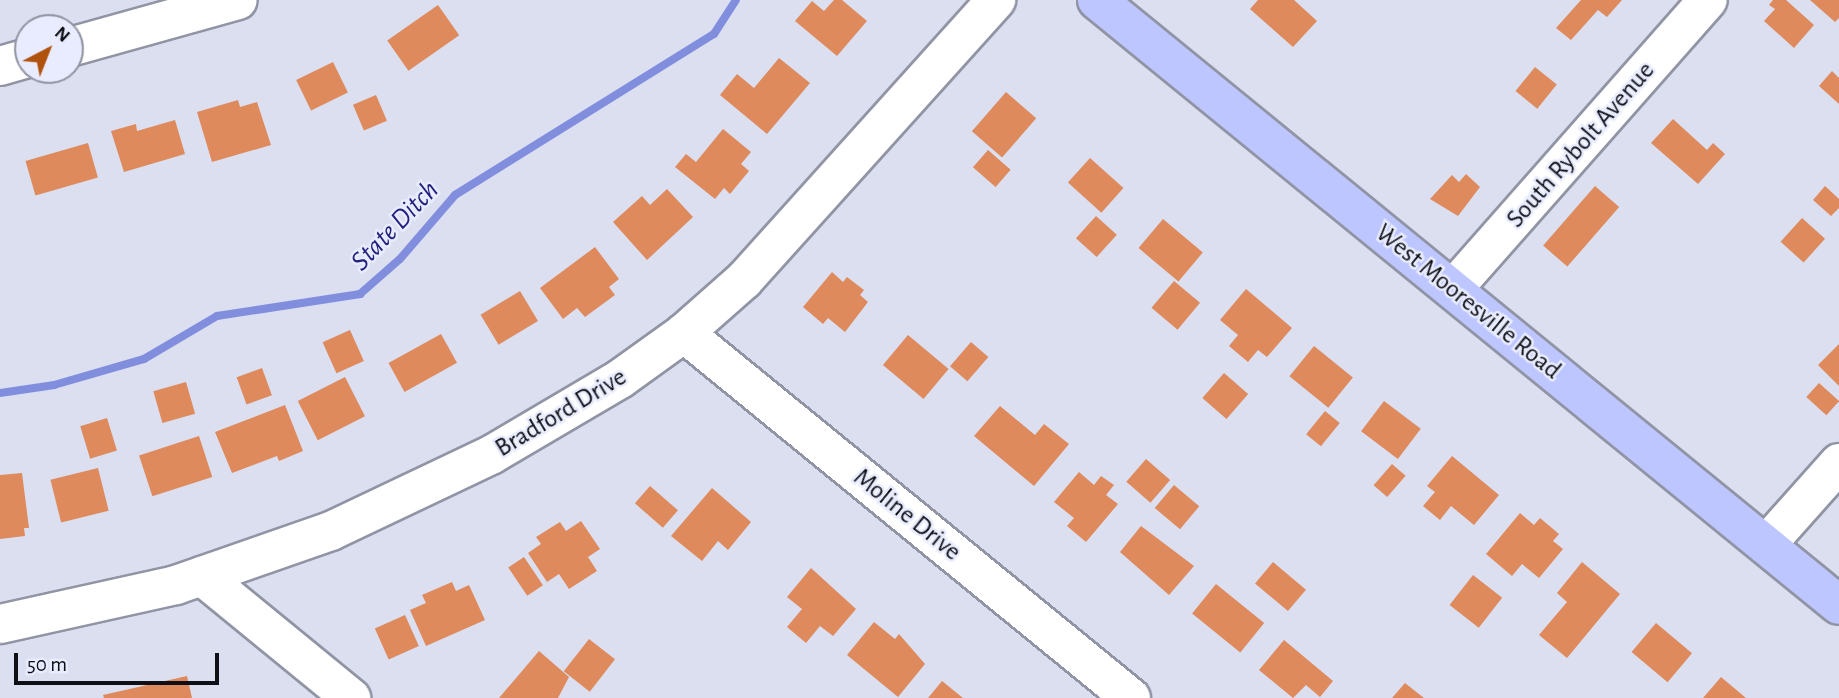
<!DOCTYPE html>
<html>
<head>
<meta charset="utf-8">
<style>
	body { margin:0 }
	#map { position:relative; width:1839px; height:698px; overflow:hidden; background:#dbdff0; font-family:"Alegreya Sans",sans-serif }
	div>[style] { position:absolute }
	[style*='--x'] { left:calc(var(--x)*1px); top:calc(var(--y)*1px); width:calc(var(--w)*1px); rotate:calc(var(--a)*1deg) }
	.stream>* { height:8px; margin:-4px; padding:0 4px; transform-origin:4px; border-radius:4px; background:#818ede }
	.building>* { inset:0; background:#de8a5d; transform-origin:0 0 }
	.roads { filter:drop-shadow(2px 0 #9094a4) drop-shadow(-2px 0 #9094a4) drop-shadow(0 2px #9094a4) drop-shadow(0 -2px #9094a4) }
	.minor>* { height:38px; margin:-19px; padding:0 19px; transform-origin:19px; border-radius:19px; background:#fff }
	.major>* { height:38px; margin:-19px; padding:0 19px; transform-origin:19px; border-radius:19px; background:#bdc6fe }
	span { translate:-50% -50%; white-space:nowrap; text-align:center; line-height:1.15; -webkit-text-stroke:5px #e8ecfe; paint-order:stroke }
	.street-label { font-size:26px; color:#0f1016 }
	.water-label { font-size:28px; color:#24207d; font-style:italic }
	.north { position:absolute; left:14px; top:14px; width:70px; height:70px; box-sizing:border-box; background:#e8ecfe; border:2px solid #9194a1; border-radius:50%; rotate:42deg; font-size:19px; font-weight:700; line-height:28px; text-align:center; color:#0f1016 }
	.north::after { content:''; display:block; margin:auto; width:24px; height:32px; background:#b1510e; clip-path:polygon(50% 0,100% 100%,50% 72%,0 100%) }
	.scale { position:absolute; left:14px; top:653px; width:205px; height:32px; box-sizing:border-box; border:4px solid #0f1016; border-top:0; padding-left:9px; font-size:21px; line-height:24px; white-space:nowrap; color:#0f1016; -webkit-text-stroke:5px #e8ecfe; paint-order:stroke }
</style>
</head>
<body>
<div id="map">
	<div class="stream">
		<i style="--x:0;--y:393;--w:55;--a:-8.4"></i>
		<i style="--x:54;--y:385;--w:94;--a:-16.1"></i>
		<i style="--x:144;--y:359;--w:85;--a:-30.5"></i>
		<i style="--x:217;--y:316;--w:145;--a:-8.7"></i>
		<i style="--x:360;--y:294;--w:53;--a:-41.2"></i>
		<i style="--x:400;--y:259;--w:84;--a:-49.3"></i>
		<i style="--x:455;--y:195;--w:305;--a:-31.9"></i>
		<i style="--x:714;--y:34;--w:40;--a:-57.1"></i>
	</div>
	<div class="building">
		<i style="clip-path:polygon(834px 0,842px 0,867px 21px,837px 56px,795px 21px,812px 1px,824px 11px)"></i>
		<i style="clip-path:polygon(1258px 0,1294px 0,1317px 21px,1293px 47px,1250px 9px)"></i>
		<i style="clip-path:polygon(1581px 0,1622px 0,1607px 17px,1598px 10px,1571px 40px,1556px 28px)"></i>
		<i style="clip-path:polygon(1773px 0,1786px 0,1814px 25px,1794px 48px,1764px 21px,1775px 9px,1769px 5px)"></i>
		<i style="clip-path:polygon(1810px 0,1839px 0,1839px 18px,1835px 22px)"></i>
		<i style="left:438px;top:5px;width:37px;height:62px;rotate:55deg"></i>
		<i style="clip-path:polygon(779px 58px,810px 83px,767px 134px,720px 95px,737px 74px,754px 88px)"></i>
		<i style="left:333px;top:62px;width:34px;height:41px;rotate:64deg"></i>
		<i style="left:1535px;top:67px;width:28px;height:31px;rotate:39deg"></i>
		<i style="clip-path:polygon(1832px 71px,1839px 78px,1839px 104px,1819px 86px)"></i>
		<i style="left:1006px;top:92px;width:40px;height:52px;rotate:41deg"></i>
		<i style="left:376px;top:95px;width:28px;height:25px;rotate:67deg"></i>
		<i style="clip-path:polygon(238px 100px,240px 107px,257px 102px,271px 145px,212px 162px,197px 112px)"></i>
		<i style="clip-path:polygon(1673px 119px,1707px 150px,1713px 143px,1725px 154px,1698px 184px,1651px 143px)"></i>
		<i style="clip-path:polygon(175px 120px,185px 154px,124px 172px,111px 131px,136px 124px,137px 131px)"></i>
		<i style="clip-path:polygon(723px 129px,751px 152px,741px 164px,749px 171px,730px 194px,724px 188px,715px 199px,675px 167px,686px 154px,696px 162px)"></i>
		<i style="left:88px;top:143px;width:36px;height:65px;rotate:74deg"></i>
		<i style="left:988px;top:150px;width:30px;height:23px;rotate:41deg"></i>
		<i style="left:1090px;top:158px;width:45px;height:33px;rotate:42deg"></i>
		<i style="clip-path:polygon(1466px 174px,1480px 187px,1458px 216px,1430px 199px,1452px 175px,1459px 182px)"></i>
		<i style="left:1595px;top:186px;width:32px;height:79px;rotate:41deg"></i>
		<i style="clip-path:polygon(1825px 186px,1839px 199px,1839px 208px,1831px 216px,1813px 200px)"></i>
		<i style="clip-path:polygon(667px 189px,693px 217px,647px 260px,613px 222px,642px 196px,650px 205px)"></i>
		<i style="left:1096px;top:216px;width:28px;height:30px;rotate:42deg"></i>
		<i style="left:1802px;top:218px;width:31px;height:32px;rotate:42deg"></i>
		<i style="left:1163px;top:219px;width:52px;height:38px;rotate:40deg"></i>
		<i style="clip-path:polygon(595px 247px,619px 279px,609px 287px,615px 295px,585px 317px,577px 308px,563px 319px,540px 288px)"></i>
		<i style="clip-path:polygon(832px 272px,843px 282px,847px 277px,864px 290px,860px 295px,868px 302px,845px 332px,828px 318px,823px 324px,803px 307px)"></i>
		<i style="left:1174px;top:281px;width:34px;height:35px;rotate:40deg"></i>
		<i style="clip-path:polygon(1246px 289px,1292px 328px,1267px 357px,1258px 350px,1248px 362px,1229px 346px,1238px 335px,1220px 320px)"></i>
		<i style="left:520px;top:291px;width:35px;height:46px;rotate:59deg"></i>
		<i style="left:350px;top:330px;width:34px;height:30px;rotate:66deg"></i>
		<i style="left:441px;top:334px;width:33px;height:60px;rotate:61deg"></i>
		<i style="left:908px;top:335px;width:53px;height:39px;rotate:40deg"></i>
		<i style="left:971px;top:342px;width:23px;height:32px;rotate:41deg"></i>
		<i style="clip-path:polygon(1839px 344px,1839px 386px,1818px 365px)"></i>
		<i style="left:1314px;top:346px;width:50px;height:39px;rotate:39deg"></i>
		<i style="left:262px;top:368px;width:29px;height:27px;rotate:70deg"></i>
		<i style="left:1224px;top:373px;width:32px;height:33px;rotate:41deg"></i>
		<i style="left:345px;top:377px;width:44px;height:53px;rotate:63deg"></i>
		<i style="left:186px;top:382px;width:33px;height:34px;rotate:74deg"></i>
		<i style="left:1819px;top:383px;width:27px;height:19px;rotate:42deg"></i>
		<i style="left:1384px;top:401px;width:46px;height:38px;rotate:37deg"></i>
		<i style="clip-path:polygon(285px 405px,303px 451px,279px 461px,277px 456px,232px 473px,215px 432px)"></i>
		<i style="clip-path:polygon(1000px 406px,1035px 435px,1044px 424px,1069px 444px,1034px 486px,974px 436px)"></i>
		<i style="left:1325px;top:411px;width:19px;height:30px;rotate:39deg"></i>
		<i style="left:107px;top:418px;width:34px;height:28px;rotate:73deg"></i>
		<i style="left:199px;top:436px;width:43px;height:63px;rotate:72deg"></i>
		<i style="clip-path:polygon(1452px 456px,1499px 495px,1474px 525px,1451px 506px,1440px 520px,1423px 506px,1435px 492px,1427px 486px)"></i>
		<i style="left:1146px;top:459px;width:32px;height:30px;rotate:41deg"></i>
		<i style="left:1392px;top:464px;width:18px;height:28px;rotate:41deg"></i>
		<i style="left:98px;top:468px;width:44px;height:49px;rotate:76deg"></i>
		<i style="clip-path:polygon(1079px 472px,1094px 485px,1101px 476px,1114px 485px,1106px 495px,1118px 504px,1086px 542px,1067px 526px,1074px 518px,1054px 502px)"></i>
		<i style="clip-path:polygon(22px 473px,29px 528px,24px 528px,25px 536px,0 539px,0 475px)"></i>
		<i style="left:1174px;top:485px;width:33px;height:30px;rotate:40deg"></i>
		<i style="left:650px;top:486px;width:37px;height:23px;rotate:41deg"></i>
		<i style="clip-path:polygon(712px 488px,751px 522px,728px 550px,718px 541px,702px 561px,671px 536px)"></i>
		<i style="clip-path:polygon(1520px 513px,1534px 525px,1540px 518px,1559px 534px,1553px 541px,1563px 549px,1539px 578px,1522px 564px,1512px 576px,1486px 554px)"></i>
		<i style="clip-path:polygon(581px 521px,600px 549px,588px 557px,597px 571px,569px 589px,559px 574px,547px 582px,528px 553px,541px 544px,536px 537px,560px 522px,566px 531px)"></i>
		<i style="clip-path:polygon(1141px 526px,1194px 566px,1169px 595px,1120px 552px)"></i>
		<i style="left:524px;top:557px;width:34px;height:19px;rotate:56deg"></i>
		<i style="left:1273px;top:562px;width:43px;height:28px;rotate:40deg"></i>
		<i style="clip-path:polygon(1582px 562px,1620px 594px,1567px 658px,1539px 635px,1567px 602px,1557px 593px)"></i>
		<i style="clip-path:polygon(811px 568px,856px 609px,833px 636px,820px 626px,806px 643px,787px 627px,802px 609px,787px 597px)"></i>
		<i style="left:1473px;top:575px;width:37px;height:38px;rotate:38deg"></i>
		<i style="clip-path:polygon(452px 582px,456px 591px,469px 585px,485px 620px,426px 646px,410px 610px,426px 603px,422px 595px)"></i>
		<i style="left:1216px;top:584px;width:62px;height:38px;rotate:39deg"></i>
		<i style="left:405px;top:615px;width:34px;height:33px;rotate:66deg"></i>
		<i style="clip-path:polygon(874px 622px,895px 639px,899px 634px,925px 664px,898px 697px,847px 655px)"></i>
		<i style="left:1656px;top:623px;width:47px;height:38px;rotate:40deg"></i>
		<i style="left:589px;top:639px;width:33px;height:41px;rotate:38deg"></i>
		<i style="clip-path:polygon(1284px 640px,1333px 681px,1320px 697px,1306px 685px,1293px 698px,1259px 670px)"></i>
		<i style="clip-path:polygon(539px 651px,569px 677px,558px 698px,499px 698px)"></i>
		<i style="clip-path:polygon(187px 676px,192px 698px,104px 698px,103px 695px)"></i>
		<i style="clip-path:polygon(1721px 677px,1746px 698px,1703px 698px)"></i>
		<i style="clip-path:polygon(942px 681px,963px 698px,928px 698px)"></i>
		<i style="clip-path:polygon(1405px 683px,1424px 698px,1392px 698px)"></i>
	</div>
	<div class="roads">
		<div class="minor">
			<i style="--x:70;--y:47;--w:174;--a:-15.6"></i>
			<i style="--x:0;--y:66;--w:29;--a:-16"></i>
			<i style="--x:1453;--y:289;--w:385;--a:-48.6"></i>
			<i style="--x:684;--y:333;--w:577;--a:39.23"></i>
			<i style="--x:1766;--y:545;--w:110;--a:-48.3"></i>
			<i style="--x:202;--y:576;--w:193;--a:39.3"></i>
			<i style="--x:0;--y:624;--w:180;--a:-12.5"></i>
			<i style="--x:176;--y:585;--w:164;--a:-19.2"></i>
			<i style="--x:331;--y:531;--w:177;--a:-25.4"></i>
			<i style="--x:491;--y:455;--w:150;--a:-30.5"></i>
			<i style="--x:620;--y:379;--w:79;--a:-35.7"></i>
			<i style="--x:684;--y:333;--w:80;--a:-41.5"></i>
			<i style="--x:744;--y:280;--w:377;--a:-48"></i>
		</div>
		<div class="major">
			<i style="--x:1097;--y:0;--w:957;--a:39.19"></i>
		</div>
	</div>
	<div class="street-label">
		<span style="left:1581px;top:145px;rotate:-49deg">South Rybolt Avenue</span>
		<span style="left:1468px;top:302px;rotate:39deg">West Mooresville Road</span>
		<span style="left:561px;top:413px;rotate:-31deg">Bradford Drive</span>
		<span style="left:907px;top:515px;rotate:39deg">Moline Drive</span>
	</div>
	<div class="water-label">
		<span style="left:395px;top:226px;rotate:-46deg">State Ditch</span>
	</div>
	<div class="north">N</div>
	<div class="scale">50 m</div>
</div>
</body>
</html>
